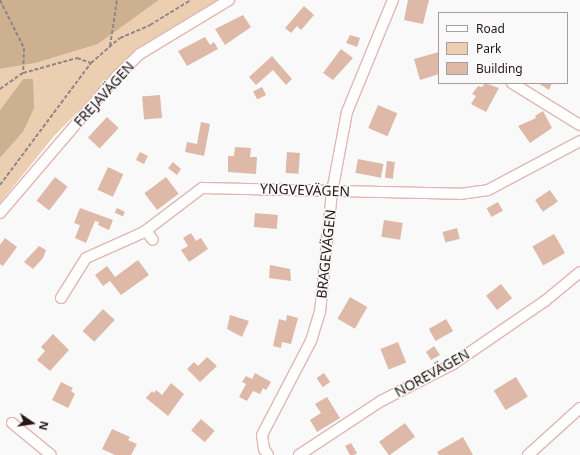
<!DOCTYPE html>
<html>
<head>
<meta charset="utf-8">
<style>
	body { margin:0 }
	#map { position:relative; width:580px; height:455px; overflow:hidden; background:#f9f9f9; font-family:"Noto Sans",sans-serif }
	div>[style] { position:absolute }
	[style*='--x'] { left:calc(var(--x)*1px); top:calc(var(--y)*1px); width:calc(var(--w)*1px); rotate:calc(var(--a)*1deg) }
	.green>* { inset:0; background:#ebcfb0 }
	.forest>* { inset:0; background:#cdb090 }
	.building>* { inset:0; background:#deb9a7; transform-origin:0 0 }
	.path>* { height:2px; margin-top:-1px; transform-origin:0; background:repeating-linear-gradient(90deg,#908888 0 4px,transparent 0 6px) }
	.roads { filter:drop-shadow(1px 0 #e2b7b3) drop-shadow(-1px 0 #e2b7b3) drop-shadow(0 1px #e2b7b3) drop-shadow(0 -1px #e2b7b3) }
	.minor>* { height:10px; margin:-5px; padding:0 5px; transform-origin:5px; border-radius:5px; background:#fff }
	span { translate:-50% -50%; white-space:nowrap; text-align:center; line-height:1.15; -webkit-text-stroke:3px #f9f9f9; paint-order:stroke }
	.street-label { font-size:14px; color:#271817 }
	.legend { position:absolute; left:438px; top:12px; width:130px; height:72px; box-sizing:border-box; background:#f9f9f9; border:1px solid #a59f9f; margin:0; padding:5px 7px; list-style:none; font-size:12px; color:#271817 }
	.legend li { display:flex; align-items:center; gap:8px; height:20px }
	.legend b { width:20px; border:1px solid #a59f9f }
	.north { position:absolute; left:12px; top:403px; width:40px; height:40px; -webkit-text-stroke:3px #f9f9f9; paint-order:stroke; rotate:103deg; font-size:11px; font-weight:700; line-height:16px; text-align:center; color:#271817 }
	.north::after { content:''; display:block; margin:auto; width:14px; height:18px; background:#271817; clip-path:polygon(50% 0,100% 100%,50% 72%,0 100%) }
</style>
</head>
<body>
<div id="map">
	<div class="green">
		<i style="clip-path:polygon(159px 0,219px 0,134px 54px,54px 136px,0 203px,0 158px,23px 132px,23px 79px,0 110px,0 69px,36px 63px,98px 44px)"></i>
	</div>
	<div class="forest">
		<i style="clip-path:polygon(0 0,159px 0,98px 44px,36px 63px,0 69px)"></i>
		<i style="clip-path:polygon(23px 79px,33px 79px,34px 108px,23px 132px,0 158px,0 110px)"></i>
	</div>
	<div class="building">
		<i style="clip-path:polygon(408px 0,429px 0,423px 24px,404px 20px)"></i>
		<i style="clip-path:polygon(304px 6px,314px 15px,301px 30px,297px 26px,291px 33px,285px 28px)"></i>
		<i style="clip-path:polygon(243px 15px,251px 27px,225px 45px,215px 29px)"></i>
		<i style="clip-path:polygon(350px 35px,360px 38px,357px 47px,346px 43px)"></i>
		<i style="clip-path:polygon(205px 37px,210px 45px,214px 42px,218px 49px,187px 66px,178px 51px)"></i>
		<i style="clip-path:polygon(341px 49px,353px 58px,333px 80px,323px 73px)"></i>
		<i style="clip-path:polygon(439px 52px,439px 74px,420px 80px,414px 59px)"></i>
		<i style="clip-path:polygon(272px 56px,292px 79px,286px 85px,273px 70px,256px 85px,249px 77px)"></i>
		<i style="clip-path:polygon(485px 83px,499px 88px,486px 112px,471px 104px,476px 96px,472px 94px,478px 86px,482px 87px)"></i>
		<i style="clip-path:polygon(538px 83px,552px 83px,549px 90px)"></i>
		<i style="left:262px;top:87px;width:9px;height:10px;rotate:63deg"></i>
		<i style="left:160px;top:95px;width:23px;height:18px;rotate:85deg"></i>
		<i style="left:378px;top:105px;width:21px;height:25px;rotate:23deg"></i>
		<i style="clip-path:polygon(543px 111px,552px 128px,530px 143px,518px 126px,536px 118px,535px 116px)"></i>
		<i style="left:107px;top:117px;width:16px;height:28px;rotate:43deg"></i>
		<i style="clip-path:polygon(201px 122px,210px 124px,204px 156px,185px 152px,187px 142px,197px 144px)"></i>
		<i style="clip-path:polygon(235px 147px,251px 148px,250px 157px,257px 157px,256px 174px,228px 172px,228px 156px,234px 156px)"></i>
		<i style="left:140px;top:152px;width:9px;height:9px;rotate:27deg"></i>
		<i style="left:287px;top:152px;width:13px;height:21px;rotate:4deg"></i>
		<i style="left:358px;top:159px;width:26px;height:14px;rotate:11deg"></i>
		<i style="left:387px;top:161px;width:8px;height:17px;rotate:7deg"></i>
		<i style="clip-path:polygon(173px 162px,181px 169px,177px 175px,168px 168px)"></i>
		<i style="left:108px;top:167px;width:17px;height:25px;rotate:25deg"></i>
		<i style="left:55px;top:177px;width:16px;height:30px;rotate:38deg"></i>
		<i style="left:166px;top:177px;width:21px;height:27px;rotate:53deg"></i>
		<i style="left:550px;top:190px;width:14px;height:18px;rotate:56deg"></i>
		<i style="left:498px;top:202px;width:10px;height:13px;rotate:61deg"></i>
		<i style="clip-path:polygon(80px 208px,113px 220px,109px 230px,98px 225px,99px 222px,95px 221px,86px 243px,75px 238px,80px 225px,74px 223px)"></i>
		<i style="left:117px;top:208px;width:9px;height:5px;rotate:27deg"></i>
		<i style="left:255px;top:213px;width:23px;height:14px;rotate:5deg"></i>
		<i style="left:384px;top:220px;width:19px;height:17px;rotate:9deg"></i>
		<i style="left:457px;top:228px;width:11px;height:15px;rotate:75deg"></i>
		<i style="clip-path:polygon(191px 233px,196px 241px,201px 238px,208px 249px,189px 262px,181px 250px,188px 246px,183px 238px)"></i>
		<i style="left:554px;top:234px;width:22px;height:25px;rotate:60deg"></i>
		<i style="clip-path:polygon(5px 238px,17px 247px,3px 266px,0 264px,0 245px)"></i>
		<i style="clip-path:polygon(39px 246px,46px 250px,43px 258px,33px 269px,24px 262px)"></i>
		<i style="clip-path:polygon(138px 260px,149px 275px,121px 295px,110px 281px,103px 286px,95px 275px,107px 266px,115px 277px)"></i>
		<i style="clip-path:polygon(270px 265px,290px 269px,291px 281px,269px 278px)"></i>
		<i style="left:501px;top:284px;width:18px;height:19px;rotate:52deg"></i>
		<i style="left:350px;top:297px;width:20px;height:25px;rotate:30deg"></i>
		<i style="left:103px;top:309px;width:16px;height:30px;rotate:43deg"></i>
		<i style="clip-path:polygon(230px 315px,249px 321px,242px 337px,227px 329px)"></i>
		<i style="clip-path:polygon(287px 315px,298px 318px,291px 344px,282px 342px,281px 348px,273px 346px,279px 319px,286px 321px)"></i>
		<i style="left:446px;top:319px;width:14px;height:20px;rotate:60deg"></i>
		<i style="clip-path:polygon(53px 334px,69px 350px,50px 371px,37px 360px,45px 351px,41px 347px)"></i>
		<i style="left:398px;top:342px;width:22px;height:19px;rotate:68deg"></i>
		<i style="clip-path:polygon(434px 346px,440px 355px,431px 360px,426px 352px)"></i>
		<i style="clip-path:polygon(207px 357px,217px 366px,200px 382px,187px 369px,194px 362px,198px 366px)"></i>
		<i style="clip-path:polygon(255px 373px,271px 382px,266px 390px,263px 388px,260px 394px,253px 391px,247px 401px,239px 397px,246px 384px,242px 382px,246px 376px,252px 379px)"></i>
		<i style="left:324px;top:373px;width:11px;height:9px;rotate:56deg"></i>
		<i style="left:516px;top:377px;width:23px;height:26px;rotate:59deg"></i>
		<i style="clip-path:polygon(61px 382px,73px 388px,71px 391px,75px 394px,68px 408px,52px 400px)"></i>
		<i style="clip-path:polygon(171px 383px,184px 394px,168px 416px,146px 398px,152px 391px,154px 393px,156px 390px,162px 395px)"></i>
		<i style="clip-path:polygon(327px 397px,340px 418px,317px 432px,310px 420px,321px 413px,315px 404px)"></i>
		<i style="left:201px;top:419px;width:18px;height:15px;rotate:41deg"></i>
		<i style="left:405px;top:423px;width:17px;height:32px;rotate:54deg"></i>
		<i style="clip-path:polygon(112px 429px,130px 437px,128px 440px,137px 444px,131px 455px,115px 455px,102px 449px)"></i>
		<i style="clip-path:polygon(463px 437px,473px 455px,439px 455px,437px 452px)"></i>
		<i style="clip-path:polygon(351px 443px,357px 453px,354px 455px,350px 455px,345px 446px)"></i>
	</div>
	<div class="path">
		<i style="--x:0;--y:0;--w:54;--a:63.4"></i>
		<i style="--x:24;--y:48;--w:25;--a:92"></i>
		<i style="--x:110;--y:46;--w:47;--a:-81.3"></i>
		<i style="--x:0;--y:89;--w:28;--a:-35"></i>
		<i style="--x:23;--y:73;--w:56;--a:-15.5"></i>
		<i style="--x:77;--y:58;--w:15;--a:20"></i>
		<i style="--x:0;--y:185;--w:152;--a:-53.3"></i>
		<i style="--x:91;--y:63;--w:38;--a:-41"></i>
		<i style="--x:120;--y:38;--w:33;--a:-23"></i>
		<i style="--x:150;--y:25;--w:48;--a:-31.4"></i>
	</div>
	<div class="roads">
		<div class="minor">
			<i style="--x:512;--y:83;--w:80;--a:31.7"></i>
			<i style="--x:0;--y:213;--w:180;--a:-49.5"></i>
			<i style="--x:117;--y:76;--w:32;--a:-44"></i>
			<i style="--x:140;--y:54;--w:104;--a:-31.2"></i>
			<i style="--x:146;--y:231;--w:11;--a:52"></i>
			<i style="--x:61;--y:298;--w:47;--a:-58"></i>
			<i style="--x:86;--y:258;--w:64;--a:-24.1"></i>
			<i style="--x:144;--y:232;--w:73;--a:-37.2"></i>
			<i style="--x:202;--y:188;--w:258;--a:1.3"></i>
			<i style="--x:460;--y:194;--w:28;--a:-8"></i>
			<i style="--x:488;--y:190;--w:104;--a:-28"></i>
			<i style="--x:12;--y:423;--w:50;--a:39.4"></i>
			<i style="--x:268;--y:455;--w:7;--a:-124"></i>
			<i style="--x:264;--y:449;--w:14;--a:-98"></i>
			<i style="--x:262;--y:435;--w:106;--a:-62.5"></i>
			<i style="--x:311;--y:341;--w:30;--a:-73"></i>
			<i style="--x:320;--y:312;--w:121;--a:-84.3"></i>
			<i style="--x:332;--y:192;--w:81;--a:-79.4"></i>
			<i style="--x:347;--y:112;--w:121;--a:-67.7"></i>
			<i style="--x:299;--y:455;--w:98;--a:-33.4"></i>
			<i style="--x:381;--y:401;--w:81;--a:-27.2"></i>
			<i style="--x:453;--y:364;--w:112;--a:-34.4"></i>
			<i style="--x:545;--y:301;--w:45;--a:-39.6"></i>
			<i style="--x:528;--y:455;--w:70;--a:-42.1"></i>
		</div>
	</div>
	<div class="street-label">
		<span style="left:104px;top:94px;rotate:-48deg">FREJAVÄGEN</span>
		<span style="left:305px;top:190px;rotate:2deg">YNGVEVÄGEN</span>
		<span style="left:326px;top:254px;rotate:-84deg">BRAGEVÄGEN</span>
		<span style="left:432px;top:373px;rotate:-29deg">NOREVÄGEN</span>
	</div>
	<ul class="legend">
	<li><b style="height:5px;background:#fff"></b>Road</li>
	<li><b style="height:11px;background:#ebcfb0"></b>Park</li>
	<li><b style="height:11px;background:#deb9a7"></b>Building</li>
	</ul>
	<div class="north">N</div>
</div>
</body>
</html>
